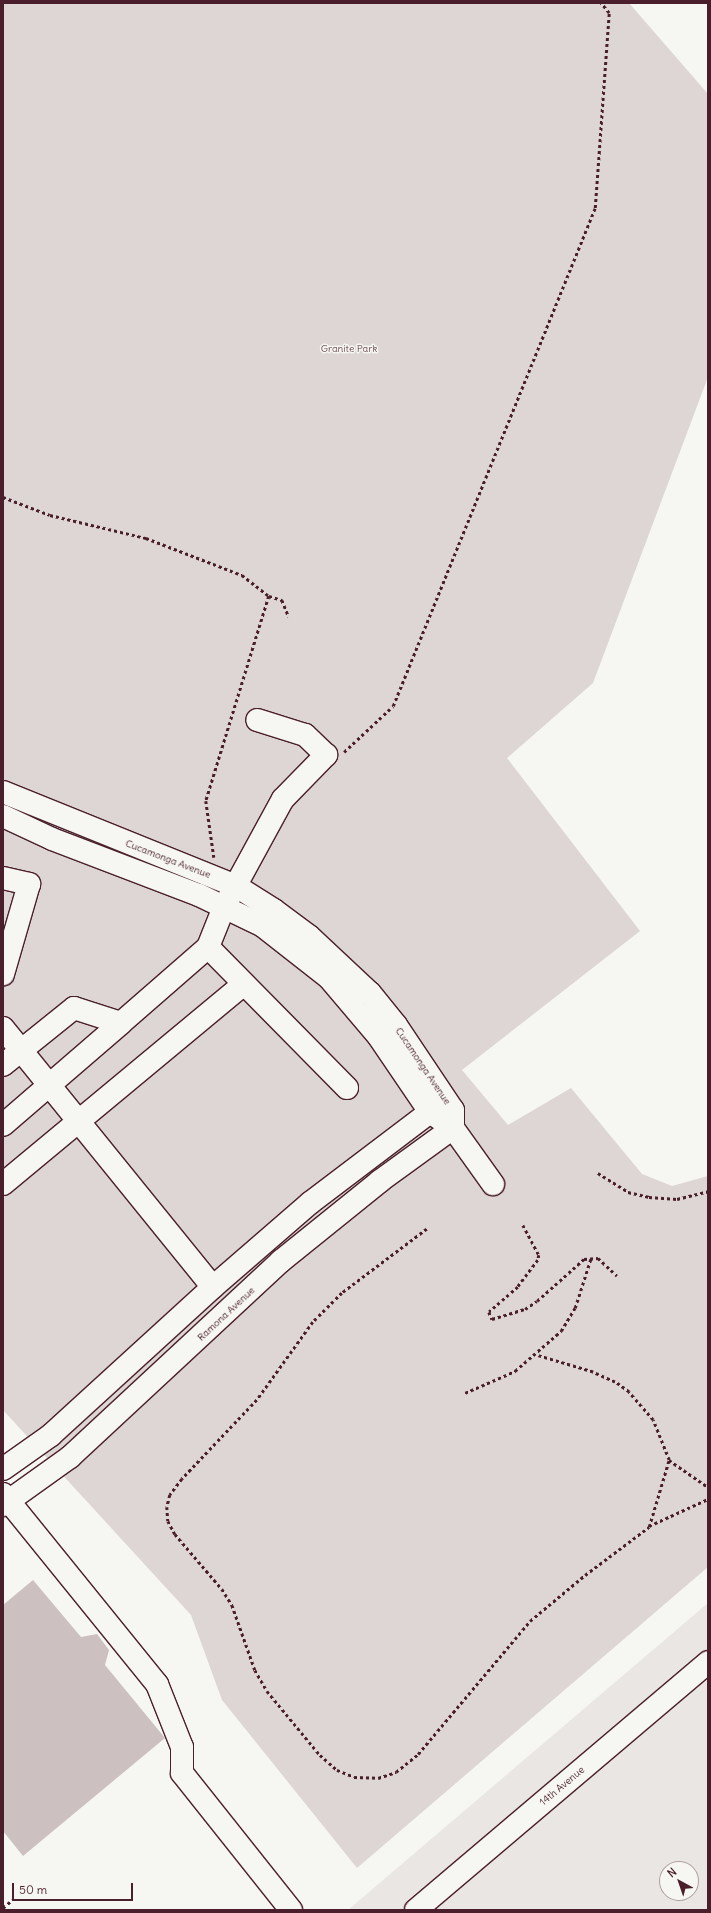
<!DOCTYPE html>
<html>
<head>
<meta charset="utf-8">
<style>
	body { margin:0 }
	#map { position:relative; width:711px; height:1913px; overflow:hidden; background:#f6f6f2; font-family:Delius,sans-serif }
	div>[style] { position:absolute }
	[style*='--x'] { left:calc(var(--x)*1px); top:calc(var(--y)*1px); width:calc(var(--w)*1px); rotate:calc(var(--a)*1deg) }
	.built>* { inset:0; background:#e9e6e3 }
	.green>* { inset:0; background:#ddd6d5 }
	.building>* { inset:0; background:#ccc1c0 }
	.path>* { height:2.5px; margin-top:-1.25px; transform-origin:0; background:repeating-linear-gradient(90deg,#4a1f2b 0 3px,transparent 0 6px) }
	.roads { filter:drop-shadow(1px 0 #4a1f2b) drop-shadow(-1px 0 #4a1f2b) drop-shadow(0 1px #4a1f2b) drop-shadow(0 -1px #4a1f2b) }
	.minor>* { height:22px; margin:-11px; padding:0 11px; transform-origin:11px; border-radius:11px; background:#f6f6f2 }
	span { translate:-50% -50%; white-space:nowrap; text-align:center; line-height:1.15; -webkit-text-stroke:3px #f6f6f2; paint-order:stroke }
	.park-label { font-size:10px; color:#6f4d56 }
	.street-label { font-size:10px; color:#4a1f2b }
	.frame { position:absolute; inset:0; border:4px solid #4a1f2b; pointer-events:none }
	.north { position:absolute; left:659px; top:1861px; width:40px; height:40px; box-sizing:border-box; background:#f6f6f2; border:1px solid #b1a0a2; border-radius:50%; rotate:320deg; font-size:11px; font-weight:700; line-height:16px; text-align:center; color:#4a1f2b }
	.north::after { content:''; display:block; margin:auto; width:14px; height:18px; background:#4a1f2b; clip-path:polygon(50% 0,100% 100%,50% 72%,0 100%) }
	.scale { position:absolute; left:12px; top:1883px; width:121px; height:18px; box-sizing:border-box; border:2px solid #4a1f2b; border-top:0; padding-left:5px; font-size:12px; line-height:14px; white-space:nowrap; color:#4a1f2b; -webkit-text-stroke:3px #f6f6f2; paint-order:stroke }
</style>
</head>
<body>
<div id="map">
	<div class="built">
		<i style="clip-path:polygon(evenodd,708px 1603px,708px 1910px,348px 1910px,708px 1603px,667px 1869px,691px 1869px,691px 1893px,667px 1893px,667px 1869px)"></i>
	</div>
	<div class="green">
		<i style="clip-path:polygon(3px 3px,629px 3px,708px 94px,708px 377px,593px 683px,507px 758px,640px 931px,462px 1070px,508px 1125px,571px 1088px,642px 1174px,672px 1186px,708px 1176px,708px 1567px,357px 1868px,222px 1700px,191px 1615px,3px 1410px)"></i>
	</div>
	<div class="building">
		<i style="clip-path:polygon(33px 1580px,81px 1637px,97px 1634px,109px 1650px,105px 1665px,165px 1738px,23px 1856px,3px 1831px,3px 1605px)"></i>
	</div>
	<div class="path">
		<i style="--x:3;--y:497;--w:50;--a:21"></i>
		<i style="--x:50;--y:515;--w:99;--a:13.5"></i>
		<i style="--x:146;--y:538;--w:103;--a:21.1"></i>
		<i style="--x:242;--y:575;--w:34;--a:38"></i>
		<i style="--x:269;--y:596;--w:214;--a:107.1"></i>
		<i style="--x:206;--y:801;--w:57;--a:81.9"></i>
		<i style="--x:269;--y:596;--w:14;--a:17"></i>
		<i style="--x:282;--y:600;--w:18;--a:68"></i>
		<i style="--x:344;--y:752;--w:67;--a:-43.2"></i>
		<i style="--x:393;--y:706;--w:537;--a:-67.92"></i>
		<i style="--x:595;--y:208;--w:196;--a:-85.9"></i>
		<i style="--x:609;--y:13;--w:13;--a:-129"></i>
		<i style="--x:598;--y:1173;--w:36;--a:32"></i>
		<i style="--x:628;--y:1192;--w:22;--a:13"></i>
		<i style="--x:649;--y:1197;--w:28;--a:4"></i>
		<i style="--x:677;--y:1199;--w:32;--a:-14"></i>
		<i style="--x:523;--y:1225;--w:34;--a:62"></i>
		<i style="--x:539;--y:1255;--w:5;--a:101"></i>
		<i style="--x:538;--y:1260;--w:34;--a:127"></i>
		<i style="--x:518;--y:1287;--w:38;--a:139"></i>
		<i style="--x:489;--y:1312;--w:8;--a:67"></i>
		<i style="--x:492;--y:1319;--w:34;--a:-17"></i>
		<i style="--x:525;--y:1309;--w:14;--a:-34"></i>
		<i style="--x:537;--y:1301;--w:63;--a:-41.8"></i>
		<i style="--x:584;--y:1259;--w:14;--a:-4"></i>
		<i style="--x:598;--y:1258;--w:26;--a:43"></i>
		<i style="--x:427;--y:1229;--w:106;--a:143"></i>
		<i style="--x:342;--y:1293;--w:41;--a:135"></i>
		<i style="--x:313;--y:1322;--w:96;--a:125.7"></i>
		<i style="--x:257;--y:1400;--w:109;--a:133.5"></i>
		<i style="--x:182;--y:1479;--w:20;--a:127"></i>
		<i style="--x:170;--y:1495;--w:12;--a:104"></i>
		<i style="--x:167;--y:1507;--w:14;--a:86"></i>
		<i style="--x:168;--y:1521;--w:15;--a:62"></i>
		<i style="--x:175;--y:1534;--w:72;--a:49.5"></i>
		<i style="--x:222;--y:1589;--w:19;--a:58"></i>
		<i style="--x:232;--y:1605;--w:69;--a:70.5"></i>
		<i style="--x:255;--y:1670;--w:24;--a:60"></i>
		<i style="--x:267;--y:1691;--w:83;--a:50.4"></i>
		<i style="--x:320;--y:1755;--w:23;--a:41"></i>
		<i style="--x:337;--y:1770;--w:18;--a:22"></i>
		<i style="--x:354;--y:1777;--w:24;--a:2"></i>
		<i style="--x:378;--y:1778;--w:19;--a:-18"></i>
		<i style="--x:396;--y:1772;--w:28;--a:-39"></i>
		<i style="--x:418;--y:1754;--w:174;--a:-49.9"></i>
		<i style="--x:530;--y:1621;--w:72;--a:-39.9"></i>
		<i style="--x:585;--y:1575;--w:80;--a:-36.9"></i>
		<i style="--x:649;--y:1527;--w:70;--a:-73.4"></i>
		<i style="--x:669;--y:1460;--w:43;--a:-111.8"></i>
		<i style="--x:653;--y:1420;--w:37;--a:-131"></i>
		<i style="--x:629;--y:1392;--w:17;--a:-144"></i>
		<i style="--x:615;--y:1382;--w:24;--a:-156"></i>
		<i style="--x:593;--y:1372;--w:59;--a:-163.4"></i>
		<i style="--x:465;--y:1393;--w:55;--a:-23.7"></i>
		<i style="--x:515;--y:1371;--w:61;--a:-41"></i>
		<i style="--x:561;--y:1331;--w:27;--a:-59"></i>
		<i style="--x:575;--y:1308;--w:52;--a:-72.3"></i>
		<i style="--x:669;--y:1460;--w:47;--a:34.7"></i>
		<i style="--x:649;--y:1526;--w:65;--a:-24.6"></i>
		<i style="--x:3;--y:1908;--w:12;--a:-42"></i>
	</div>
	<div class="roads">
		<div class="minor">
			<i style="--x:3;--y:792;--w:251;--a:22"></i>
			<i style="--x:236;--y:886;--w:45;--a:32.3"></i>
			<i style="--x:274;--y:910;--w:44;--a:36.6"></i>
			<i style="--x:309;--y:936;--w:83;--a:43.1"></i>
			<i style="--x:370;--y:993;--w:41;--a:50.9"></i>
			<i style="--x:396;--y:1025;--w:102;--a:56.2"></i>
			<i style="--x:453;--y:1110;--w:18;--a:90"></i>
			<i style="--x:3;--y:816;--w:54;--a:25.1"></i>
			<i style="--x:52;--y:839;--w:157;--a:20.9"></i>
			<i style="--x:199;--y:895;--w:71;--a:25.8"></i>
			<i style="--x:263;--y:926;--w:84;--a:38.2"></i>
			<i style="--x:329;--y:978;--w:77;--a:49.7"></i>
			<i style="--x:379;--y:1037;--w:91;--a:55.8"></i>
			<i style="--x:430;--y:1112;--w:28;--a:35"></i>
			<i style="--x:453;--y:1128;--w:69;--a:54.5"></i>
			<i style="--x:3;--y:878;--w:27;--a:13"></i>
			<i style="--x:29;--y:884;--w:94;--a:106.1"></i>
			<i style="--x:208;--y:947;--w:198;--a:45.4"></i>
			<i style="--x:3;--y:1028;--w:333;--a:51"></i>
			<i style="--x:3;--y:1065;--w:91;--a:-38.8"></i>
			<i style="--x:74;--y:1008;--w:49;--a:17.7"></i>
			<i style="--x:121;--y:1023;--w:116;--a:-41.1"></i>
			<i style="--x:208;--y:947;--w:43;--a:-68.2"></i>
			<i style="--x:224;--y:907;--w:123;--a:-61.4"></i>
			<i style="--x:283;--y:799;--w:62;--a:-45.7"></i>
			<i style="--x:326;--y:755;--w:29;--a:-136"></i>
			<i style="--x:305;--y:735;--w:50;--a:-162.6"></i>
			<i style="--x:3;--y:1125;--w:156;--a:-40.8"></i>
			<i style="--x:3;--y:1184;--w:313;--a:-39.7"></i>
			<i style="--x:3;--y:1469;--w:59;--a:-35.3"></i>
			<i style="--x:51;--y:1435;--w:219;--a:-42.4"></i>
			<i style="--x:213;--y:1287;--w:128;--a:-40.9"></i>
			<i style="--x:310;--y:1203;--w:151;--a:-37.2"></i>
			<i style="--x:430;--y:1112;--w:16;--a:-7"></i>
			<i style="--x:3;--y:1494;--w:245;--a:51"></i>
			<i style="--x:157;--y:1684;--w:68;--a:68.4"></i>
			<i style="--x:182;--y:1747;--w:26;--a:90"></i>
			<i style="--x:182;--y:1773;--w:175;--a:51.5"></i>
			<i style="--x:3;--y:1505;--w:82;--a:-35.6"></i>
			<i style="--x:70;--y:1457;--w:288;--a:-42.9"></i>
			<i style="--x:281;--y:1261;--w:127;--a:-38.9"></i>
			<i style="--x:380;--y:1181;--w:90;--a:-36"></i>
			<i style="--x:416;--y:1910;--w:383;--a:-40.3"></i>
		</div>
	</div>
	<div class="park-label">
		<span style="left:349px;top:349px">Granite Park</span>
	</div>
	<div class="street-label">
		<span style="left:168px;top:859px;rotate:21deg">Cucamonga Avenue</span>
		<span style="left:423px;top:1066px;rotate:56deg">Cucamonga Avenue</span>
		<span style="left:226px;top:1314px;rotate:-43deg">Ramona Avenue</span>
		<span style="left:562px;top:1786px;rotate:-40deg">14th Avenue</span>
	</div>
	<div class="frame"></div>
	<div class="north">N</div>
	<div class="scale">50 m</div>
</div>
</body>
</html>
